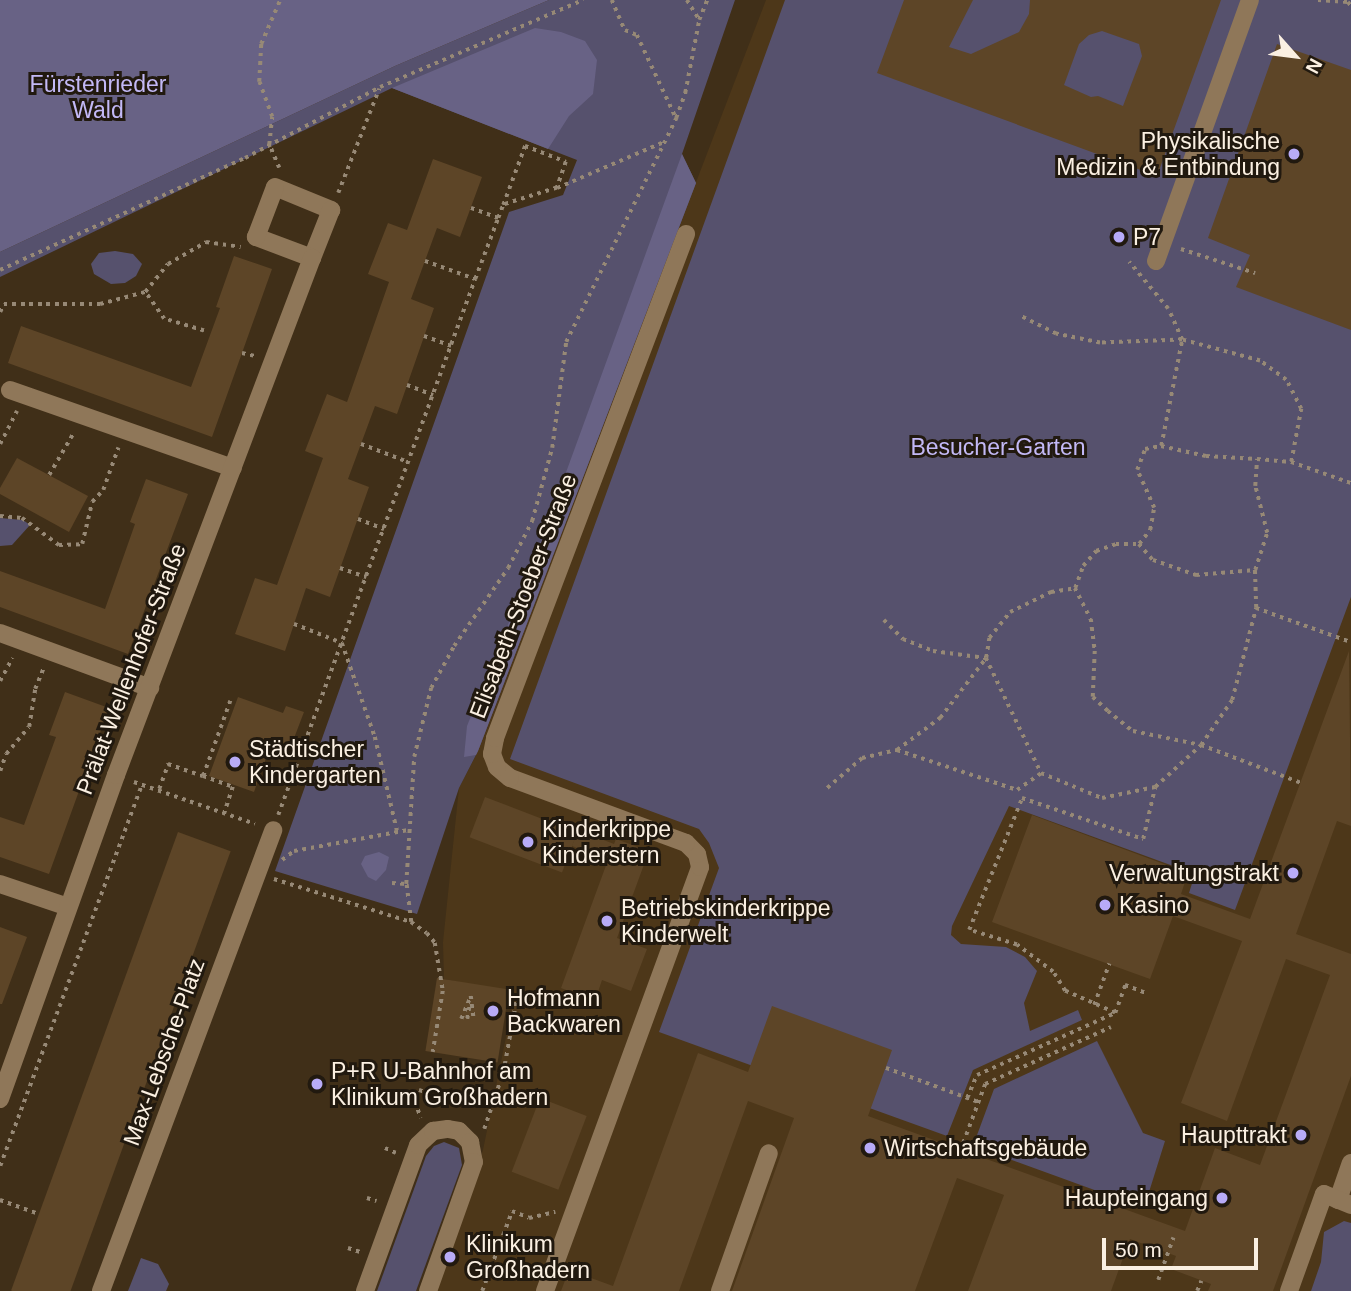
<!DOCTYPE html>
<html>
<head>
<meta charset="utf-8">
<style>
	body { margin:0 }
	#map { position:relative; width:1351px; height:1291px; overflow:hidden; background:#402f18; font-family:Arial,sans-serif }
	div>[style] { position:absolute }
	[style*='--x'] { left:calc(var(--x)*1px); top:calc(var(--y)*1px); width:calc(var(--w)*1px); rotate:calc(var(--a)*1deg) }
	.built>* { inset:0; background:#4d3719 }
	.green>* { inset:0; background:#56516d }
	.forest>* { inset:0; background:#686285 }
	.building>* { inset:0; background:#5d4527; transform-origin:0 0 }
	.path>* { height:3.5px; margin-top:-1.75px; transform-origin:0; background:repeating-linear-gradient(90deg,#978976 0 3.5px,transparent 0 8.5px) }
	.minor>* { height:18px; margin:-9px; padding:0 9px; transform-origin:9px; border-radius:9px; background:#8f7759 }
	.dots>* { width:19px; height:19px; translate:-50% -50%; box-sizing:border-box; border:4px solid #21190f; border-radius:50% }
	span { translate:-50% -50%; white-space:nowrap; text-align:center; line-height:1.15; -webkit-text-stroke:6px #21190f; paint-order:stroke }
	.park-label { font-size:23px; color:#c3b9f6 }
	.poi-label { font-size:23px; color:#fbf0e2 }
	.right { translate:-100% -50%; text-align:right }
	.left { translate:0 -50%; text-align:left }
	.street-label { font-size:23px; color:#fbf0e2 }
	.north { position:absolute; left:1260px; top:21px; width:70px; height:70px; -webkit-text-stroke:5px #21190f; paint-order:stroke; rotate:118deg; font-size:19px; font-weight:700; line-height:28px; text-align:center; color:#fbf0e2 }
	.north::after { content:''; display:block; margin:auto; width:24px; height:32px; background:#fbf0e2; clip-path:polygon(50% 0,100% 100%,50% 72%,0 100%) }
	.scale { position:absolute; left:1102px; top:1238px; width:156px; height:32px; box-sizing:border-box; border:4px solid #fbf0e2; border-top:0; padding-left:9px; font-size:21px; line-height:24px; white-space:nowrap; color:#fbf0e2; -webkit-text-stroke:5px #21190f; paint-order:stroke }
</style>
</head>
<body>
<div id="map">
	<div class="built">
		<i style="clip-path:polygon(766px 0,1351px 0,1351px 1291px,434px 1291px,483px 1150px,515px 993px,444px 979px,443px 942px,459px 788px,476px 755px)"></i>
	</div>
	<div class="green">
		<i style="clip-path:polygon(549px 0,735px 0,682px 154px,696px 183px,478px 751px,459px 788px,417px 914px,275px 871px,509px 212px,563px 195px,577px 160px,392px 88px,0 277px,0 252px,395px 66px)"></i>
		<i style="clip-path:polygon(785px 0,1351px 0,1351px 597px,1235px 910px,1189px 893px,1195px 874px,1009px 806px,952px 926px,951px 935px,961px 944px,1006px 947px,1025px 957px,1037px 971px,1024px 1003px,1030px 1031px,1078px 1010px,1082px 1020px,973px 1070px,947px 1136px,659px 1032px,719px 868px,709px 843px,699px 829px,510px 759px)"></i>
		<i style="clip-path:polygon(115px 251px,133px 254px,142px 264px,136px 276px,125px 283px,111px 284px,94px 274px,91px 264px,99px 253px)"></i>
		<i style="clip-path:polygon(0 518px,23px 520px,30px 525px,12px 545px,0 546px)"></i>
		<i style="clip-path:polygon(1097px 1041px,1143px 1133px,1165px 1141px,1144px 1208px,973px 1146px,994px 1089px)"></i>
		<i style="clip-path:polygon(444px 1142px,459px 1148px,462px 1165px,416px 1291px,377px 1291px,426px 1156px,434px 1146px)"></i>
		<i style="clip-path:polygon(1344px 1221px,1351px 1223px,1351px 1291px,1311px 1291px,1321px 1262px,1324px 1232px)"></i>
		<i style="clip-path:polygon(141px 1258px,158px 1264px,169px 1284px,166px 1291px,128px 1291px)"></i>
	</div>
	<div class="forest">
		<i style="clip-path:polygon(0 0,549px 0,395px 66px,0 252px)"></i>
		<i style="clip-path:polygon(535px 28px,561px 32px,585px 41px,597px 60px,593px 94px,569px 116px,548px 149px,392px 88px)"></i>
		<i style="clip-path:polygon(682px 154px,696px 183px,478px 751px,476px 755px,464px 757px,467px 726px,533px 563px)"></i>
		<i style="clip-path:polygon(379px 852px,389px 857px,386px 870px,376px 881px,368px 877px,361px 864px,365px 856px)"></i>
	</div>
	<div class="building">
		<i style="clip-path:polygon(evenodd,904px 0,973px 0,949px 47px,971px 54px,1019px 32px,1029px 14px,1030px 0,1221px 0,1157px 176px,877px 73px,904px 0,1102px 31px,1139px 44px,1142px 56px,1123px 106px,1098px 96px,1091px 97px,1064px 85px,1079px 44px,1089px 35px,1102px 31px)"></i>
		<i style="clip-path:polygon(1277px 44px,1351px 70px,1351px 330px,1236px 287px,1250px 255px,1208px 238px)"></i>
		<i style="clip-path:polygon(433px 159px,482px 177px,460px 237px,437px 228px,411px 299px,434px 308px,397px 414px,375px 406px,348px 479px,369px 487px,330px 597px,306px 588px,285px 651px,235px 634px,255px 578px,277px 585px,323px 458px,305px 451px,327px 394px,347px 402px,389px 282px,368px 274px,388px 223px,407px 230px)"></i>
		<i style="clip-path:polygon(234px 256px,272px 269px,212px 437px,8px 363px,21px 326px,191px 387px,220px 308px,216px 307px)"></i>
		<i style="clip-path:polygon(17px 458px,88px 496px,69px 532px,0 494px,0 488px)"></i>
		<i style="clip-path:polygon(146px 479px,188px 494px,128px 654px,0 607px,0 571px,105px 609px,135px 524px,130px 522px)"></i>
		<i style="clip-path:polygon(1349px 651px,1351px 826px,1337px 821px,1296px 934px,1351px 954px,1351px 1076px,1273px 1291px,1208px 1291px,1211px 1284px,1171px 1269px,1176px 1256px,1130px 1239px,1111px 1291px,968px 1291px,1004px 1195px,957px 1178px,915px 1291px,732px 1291px,794px 1118px,748px 1101px,679px 1291px,561px 1291px,569px 1270px,613px 1286px,698px 1053px,748px 1072px,772px 1006px,892px 1050px,868px 1116px,1185px 1231px,1215px 1148px,1260px 1165px,1330px 975px,1286px 959px,1227px 1121px,1181px 1103px,1242px 941px,1173px 916px,1150px 979px,992px 922px,1032px 815px,1188px 873px,1181px 894px,1250px 919px)"></i>
		<i style="clip-path:polygon(65px 692px,109px 708px,49px 874px,0 857px,0 817px,24px 825px,56px 737px,49px 735px)"></i>
		<i style="clip-path:polygon(238px 697px,283px 713px,286px 706px,304px 712px,288px 754px,270px 747px,254px 792px,209px 776px)"></i>
		<i style="left:485px;top:797px;width:99px;height:43px;rotate:21deg"></i>
		<i style="clip-path:polygon(578px 830px,614px 844px,616px 839px,649px 851px,617px 938px,647px 949px,631px 991px,602px 980px,595px 1001px,561px 988px,608px 860px,572px 846px)"></i>
		<i style="left:178px;top:832px;width:56px;height:488px;rotate:20deg"></i>
		<i style="clip-path:polygon(0 927px,27px 937px,2px 1004px,0 1004px)"></i>
		<i style="left:437px;top:978px;width:73px;height:74px;rotate:9deg"></i>
		<i style="left:540px;top:1098px;width:50px;height:79px;rotate:21deg"></i>
	</div>
	<div class="path">
		<i style="--x:612;--y:0;--w:33;--a:67"></i>
		<i style="--x:625;--y:30;--w:13;--a:23"></i>
		<i style="--x:637;--y:35;--w:92;--a:64.8"></i>
		<i style="--x:687;--y:0;--w:22;--a:58"></i>
		<i style="--x:1318;--y:0;--w:30;--a:4"></i>
		<i style="--x:1348;--y:2;--w:5;--a:53"></i>
		<i style="--x:279;--y:168;--w:25;--a:-113"></i>
		<i style="--x:269;--y:145;--w:28;--a:-84"></i>
		<i style="--x:272;--y:117;--w:37;--a:-110"></i>
		<i style="--x:259;--y:82;--w:38;--a:-87"></i>
		<i style="--x:261;--y:44;--w:48;--a:-66.6"></i>
		<i style="--x:557;--y:188;--w:116;--a:-23.3"></i>
		<i style="--x:338;--y:193;--w:112;--a:-68.5"></i>
		<i style="--x:471;--y:208;--w:29;--a:20"></i>
		<i style="--x:1181;--y:249;--w:78;--a:18"></i>
		<i style="--x:425;--y:261;--w:53;--a:19.8"></i>
		<i style="--x:0;--y:270;--w:269;--a:-24.6"></i>
		<i style="--x:245;--y:158;--w:153;--a:-27.7"></i>
		<i style="--x:380;--y:87;--w:221;--a:-23.2"></i>
		<i style="--x:0;--y:312;--w:9;--a:-63"></i>
		<i style="--x:4;--y:304;--w:96;--a:0"></i>
		<i style="--x:100;--y:304;--w:47;--a:-14.9"></i>
		<i style="--x:204;--y:331;--w:42;--a:-163.3"></i>
		<i style="--x:164;--y:319;--w:33;--a:-125"></i>
		<i style="--x:145;--y:292;--w:36;--a:-51"></i>
		<i style="--x:168;--y:264;--w:44;--a:-30.1"></i>
		<i style="--x:206;--y:242;--w:35;--a:8"></i>
		<i style="--x:424;--y:336;--w:29;--a:20"></i>
		<i style="--x:242;--y:353;--w:13;--a:13"></i>
		<i style="--x:407;--y:385;--w:28;--a:21"></i>
		<i style="--x:0;--y:444;--w:37;--a:-63"></i>
		<i style="--x:361;--y:444;--w:50;--a:21"></i>
		<i style="--x:1161;--y:446;--w:46;--a:12.5"></i>
		<i style="--x:1206;--y:456;--w:51;--a:3.4"></i>
		<i style="--x:1291;--y:462;--w:64;--a:19.3"></i>
		<i style="--x:49;--y:475;--w:50;--a:-59.8"></i>
		<i style="--x:0;--y:516;--w:22;--a:5"></i>
		<i style="--x:22;--y:518;--w:46;--a:36.1"></i>
		<i style="--x:59;--y:545;--w:23;--a:-2"></i>
		<i style="--x:82;--y:544;--w:43;--a:-76.6"></i>
		<i style="--x:92;--y:502;--w:16;--a:-47"></i>
		<i style="--x:103;--y:490;--w:45;--a:-70.3"></i>
		<i style="--x:358;--y:519;--w:28;--a:21"></i>
		<i style="--x:1139;--y:544;--w:21;--a:49"></i>
		<i style="--x:1153;--y:560;--w:46;--a:19.2"></i>
		<i style="--x:1196;--y:575;--w:59;--a:-4.8"></i>
		<i style="--x:340;--y:568;--w:28;--a:19"></i>
		<i style="--x:1075;--y:588;--w:35;--a:63"></i>
		<i style="--x:1091;--y:619;--w:32;--a:83"></i>
		<i style="--x:1095;--y:651;--w:46;--a:92.5"></i>
		<i style="--x:1093;--y:697;--w:21;--a:43"></i>
		<i style="--x:1108;--y:711;--w:32;--a:39"></i>
		<i style="--x:1133;--y:731;--w:69;--a:11.6"></i>
		<i style="--x:1201;--y:745;--w:107;--a:20.8"></i>
		<i style="--x:1256;--y:608;--w:101;--a:19.7"></i>
		<i style="--x:884;--y:620;--w:27;--a:45"></i>
		<i style="--x:903;--y:639;--w:32;--a:22"></i>
		<i style="--x:933;--y:651;--w:53;--a:7.5"></i>
		<i style="--x:986;--y:658;--w:127;--a:64.4"></i>
		<i style="--x:1041;--y:773;--w:66;--a:22.3"></i>
		<i style="--x:1102;--y:798;--w:54;--a:-11.7"></i>
		<i style="--x:1155;--y:787;--w:62;--a:-42.4"></i>
		<i style="--x:1201;--y:745;--w:55;--a:-55.4"></i>
		<i style="--x:1232;--y:700;--w:95;--a:-75.4"></i>
		<i style="--x:1256;--y:608;--w:38;--a:-92"></i>
		<i style="--x:1255;--y:570;--w:39;--a:-72"></i>
		<i style="--x:1267;--y:533;--w:49;--a:-104.3"></i>
		<i style="--x:1255;--y:486;--w:27;--a:-86"></i>
		<i style="--x:1257;--y:459;--w:34;--a:5"></i>
		<i style="--x:1291;--y:462;--w:54;--a:-79.3"></i>
		<i style="--x:1301;--y:409;--w:33;--a:-117"></i>
		<i style="--x:1286;--y:380;--w:32;--a:-144"></i>
		<i style="--x:1260;--y:361;--w:81;--a:-164.9"></i>
		<i style="--x:1182;--y:340;--w:82;--a:177.9"></i>
		<i style="--x:1100;--y:343;--w:45;--a:-168.4"></i>
		<i style="--x:1056;--y:334;--w:42;--a:-153.4"></i>
		<i style="--x:294;--y:624;--w:52;--a:21.6"></i>
		<i style="--x:342;--y:643;--w:100;--a:70.7"></i>
		<i style="--x:375;--y:737;--w:96;--a:76.7"></i>
		<i style="--x:0;--y:681;--w:26;--a:-62"></i>
		<i style="--x:897;--y:750;--w:126;--a:18.4"></i>
		<i style="--x:1017;--y:790;--w:29;--a:-35"></i>
		<i style="--x:0;--y:771;--w:18;--a:-71"></i>
		<i style="--x:6;--y:754;--w:35;--a:-50"></i>
		<i style="--x:29;--y:727;--w:38;--a:-81"></i>
		<i style="--x:35;--y:689;--w:22;--a:-68"></i>
		<i style="--x:203;--y:776;--w:80;--a:-70.2"></i>
		<i style="--x:134;--y:782;--w:128;--a:19.1"></i>
		<i style="--x:827;--y:788;--w:46;--a:-40.6"></i>
		<i style="--x:862;--y:758;--w:36;--a:-13"></i>
		<i style="--x:897;--y:750;--w:54;--a:-36.7"></i>
		<i style="--x:940;--y:718;--w:76;--a:-52.5"></i>
		<i style="--x:986;--y:658;--w:20;--a:-81"></i>
		<i style="--x:989;--y:638;--w:33;--a:-51"></i>
		<i style="--x:1010;--y:612;--w:46;--a:-26"></i>
		<i style="--x:1051;--y:592;--w:24;--a:-9"></i>
		<i style="--x:1075;--y:588;--w:23;--a:-70"></i>
		<i style="--x:1083;--y:566;--w:20;--a:-49"></i>
		<i style="--x:1096;--y:551;--w:21;--a:-19"></i>
		<i style="--x:1116;--y:544;--w:23;--a:0"></i>
		<i style="--x:1139;--y:544;--w:18;--a:-52"></i>
		<i style="--x:1150;--y:530;--w:22;--a:-80"></i>
		<i style="--x:1154;--y:508;--w:42;--a:-114.1"></i>
		<i style="--x:1137;--y:470;--w:22;--a:-69"></i>
		<i style="--x:1145;--y:449;--w:16;--a:-11"></i>
		<i style="--x:1161;--y:446;--w:108;--a:-78.8"></i>
		<i style="--x:1182;--y:340;--w:34;--a:-114"></i>
		<i style="--x:1168;--y:309;--w:61;--a:-129.7"></i>
		<i style="--x:159;--y:789;--w:27;--a:-70"></i>
		<i style="--x:168;--y:764;--w:37;--a:19"></i>
		<i style="--x:203;--y:776;--w:32;--a:20"></i>
		<i style="--x:233;--y:787;--w:28;--a:108"></i>
		<i style="--x:278;--y:815;--w:571;--a:-69.82"></i>
		<i style="--x:475;--y:279;--w:65;--a:-69.3"></i>
		<i style="--x:498;--y:218;--w:14;--a:-69"></i>
		<i style="--x:503;--y:205;--w:63;--a:-69.6"></i>
		<i style="--x:525;--y:146;--w:44;--a:21.3"></i>
		<i style="--x:566;--y:162;--w:28;--a:109"></i>
		<i style="--x:557;--y:188;--w:57;--a:162.5"></i>
		<i style="--x:282;--y:860;--w:15;--a:-37"></i>
		<i style="--x:294;--y:851;--w:116;--a:-10.4"></i>
		<i style="--x:274;--y:879;--w:144;--a:17.4"></i>
		<i style="--x:411;--y:922;--w:19;--a:35"></i>
		<i style="--x:427;--y:933;--w:13;--a:51"></i>
		<i style="--x:435;--y:943;--w:49;--a:80.5"></i>
		<i style="--x:443;--y:991;--w:62;--a:99.3"></i>
		<i style="--x:392;--y:883;--w:14;--a:4"></i>
		<i style="--x:411;--y:922;--w:38;--a:-97"></i>
		<i style="--x:406;--y:884;--w:127;--a:-86.4"></i>
		<i style="--x:414;--y:757;--w:71;--a:-76.2"></i>
		<i style="--x:431;--y:688;--w:48;--a:-61.3"></i>
		<i style="--x:454;--y:646;--w:95;--a:-55.3"></i>
		<i style="--x:508;--y:568;--w:53;--a:-62.9"></i>
		<i style="--x:532;--y:521;--w:76;--a:-74.7"></i>
		<i style="--x:552;--y:448;--w:107;--a:-82.5"></i>
		<i style="--x:566;--y:342;--w:250;--a:-63.8"></i>
		<i style="--x:676;--y:118;--w:27;--a:-70"></i>
		<i style="--x:685;--y:93;--w:74;--a:-79.1"></i>
		<i style="--x:699;--y:20;--w:22;--a:-68"></i>
		<i style="--x:1094;--y:1005;--w:44;--a:-69.9"></i>
		<i style="--x:1115;--y:1013;--w:30;--a:-70"></i>
		<i style="--x:1125;--y:985;--w:22;--a:21"></i>
		<i style="--x:461;--y:1019;--w:25;--a:-67"></i>
		<i style="--x:471;--y:996;--w:24;--a:83"></i>
		<i style="--x:467;--y:1019;--w:17;--a:-80"></i>
		<i style="--x:886;--y:1068;--w:98;--a:20.3"></i>
		<i style="--x:419;--y:1090;--w:40;--a:20.2"></i>
		<i style="--x:404;--y:1098;--w:12;--a:20"></i>
		<i style="--x:415;--y:1102;--w:17;--a:69"></i>
		<i style="--x:967;--y:1098;--w:25;--a:-67"></i>
		<i style="--x:977;--y:1075;--w:151;--a:-24.2"></i>
		<i style="--x:1115;--y:1013;--w:55;--a:-156.3"></i>
		<i style="--x:1065;--y:991;--w:22;--a:-122"></i>
		<i style="--x:1053;--y:972;--w:45;--a:-143.1"></i>
		<i style="--x:1017;--y:945;--w:50;--a:-162.6"></i>
		<i style="--x:969;--y:930;--w:142;--a:-68.1"></i>
		<i style="--x:1022;--y:798;--w:128;--a:18.7"></i>
		<i style="--x:1143;--y:839;--w:53;--a:-77"></i>
		<i style="--x:484;--y:1129;--w:59;--a:-71.3"></i>
		<i style="--x:503;--y:1073;--w:72;--a:-79.6"></i>
		<i style="--x:385;--y:1148;--w:12;--a:24"></i>
		<i style="--x:957;--y:1159;--w:80;--a:-69.5"></i>
		<i style="--x:985;--y:1084;--w:138;--a:-24.3"></i>
		<i style="--x:0;--y:1166;--w:408;--a:-69.6"></i>
		<i style="--x:367;--y:1198;--w:10;--a:17"></i>
		<i style="--x:0;--y:1200;--w:41;--a:19.7"></i>
		<i style="--x:348;--y:1248;--w:13;--a:18"></i>
		<i style="--x:1158;--y:1280;--w:45;--a:-70.3"></i>
		<i style="--x:482;--y:1291;--w:85;--a:-69.4"></i>
		<i style="--x:512;--y:1211;--w:18;--a:22"></i>
		<i style="--x:529;--y:1218;--w:27;--a:-13"></i>
		<i style="--x:1197;--y:1291;--w:11;--a:-68"></i>
	</div>
	<div class="minor">
		<i style="--x:275;--y:187;--w:61;--a:22.3"></i>
		<i style="--x:331;--y:210;--w:52;--a:111.6"></i>
		<i style="--x:312;--y:258;--w:60;--a:-159.4"></i>
		<i style="--x:256;--y:237;--w:53;--a:-69.2"></i>
		<i style="--x:1156;--y:261;--w:277;--a:-70.2"></i>
		<i style="--x:10;--y:390;--w:236;--a:19.3"></i>
		<i style="--x:0;--y:633;--w:160;--a:20.1"></i>
		<i style="--x:0;--y:884;--w:72;--a:18.7"></i>
		<i style="--x:0;--y:1099;--w:344;--a:-70.3"></i>
		<i style="--x:116;--y:775;--w:553;--a:-69.24"></i>
		<i style="--x:1338;--y:1200;--w:39;--a:-71"></i>
		<i style="--x:101;--y:1291;--w:492;--a:-69.5"></i>
		<i style="--x:365;--y:1291;--w:155;--a:-70"></i>
		<i style="--x:418;--y:1145;--w:21;--a:-43"></i>
		<i style="--x:433;--y:1131;--w:15;--a:-8"></i>
		<i style="--x:448;--y:1129;--w:11;--a:10"></i>
		<i style="--x:459;--y:1131;--w:16;--a:45"></i>
		<i style="--x:470;--y:1142;--w:20;--a:79"></i>
		<i style="--x:474;--y:1162;--w:137;--a:109.6"></i>
		<i style="--x:545;--y:1291;--w:451;--a:-69.9"></i>
		<i style="--x:700;--y:867;--w:13;--a:-103"></i>
		<i style="--x:697;--y:854;--w:16;--a:-135"></i>
		<i style="--x:686;--y:843;--w:188;--a:-159.7"></i>
		<i style="--x:510;--y:778;--w:17;--a:-140"></i>
		<i style="--x:497;--y:767;--w:14;--a:-111"></i>
		<i style="--x:492;--y:754;--w:16;--a:-79"></i>
		<i style="--x:495;--y:738;--w:539;--a:-69.24"></i>
		<i style="--x:720;--y:1291;--w:146;--a:-70.5"></i>
		<i style="--x:1289;--y:1291;--w:103;--a:-70.2"></i>
		<i style="--x:1324;--y:1194;--w:29;--a:22"></i>
	</div>
	<div class="dots">
		<i style="left:1294px;top:154px;background:#b8abf7"></i>
		<i style="left:1119px;top:237px;background:#b8abf7"></i>
		<i style="left:235px;top:762px;background:#b8abf7"></i>
		<i style="left:528px;top:842px;background:#b8abf7"></i>
		<i style="left:1293px;top:873px;background:#b8abf7"></i>
		<i style="left:1105px;top:905px;background:#b8abf7"></i>
		<i style="left:607px;top:921px;background:#b8abf7"></i>
		<i style="left:493px;top:1011px;background:#b8abf7"></i>
		<i style="left:317px;top:1084px;background:#b8abf7"></i>
		<i style="left:1301px;top:1135px;background:#b8abf7"></i>
		<i style="left:870px;top:1148px;background:#b8abf7"></i>
		<i style="left:1222px;top:1198px;background:#b8abf7"></i>
		<i style="left:450px;top:1257px;background:#b8abf7"></i>
	</div>
	<div class="park-label">
		<span style="left:98px;top:97px">Fürstenrieder<br>Wald</span>
		<span style="left:998px;top:447px">Besucher-Garten</span>
	</div>
	<div class="poi-label">
		<span class="right" style="left:1280px;top:154px">Physikalische<br>Medizin &amp; Entbindung</span>
		<span class="left" style="left:1133px;top:237px">P7</span>
		<span class="left" style="left:249px;top:762px">Städtischer<br>Kindergarten</span>
		<span class="left" style="left:542px;top:842px">Kinderkrippe<br>Kinderstern</span>
		<span class="right" style="left:1279px;top:873px">Verwaltungstrakt</span>
		<span class="left" style="left:1119px;top:905px">Kasino</span>
		<span class="left" style="left:621px;top:921px">Betriebskinderkrippe<br>Kinderwelt</span>
		<span class="left" style="left:507px;top:1011px">Hofmann<br>Backwaren</span>
		<span class="left" style="left:331px;top:1084px">P+R U-Bahnhof am<br>Klinikum Großhadern</span>
		<span class="right" style="left:1287px;top:1135px">Haupttrakt</span>
		<span class="left" style="left:884px;top:1148px">Wirtschaftsgebäude</span>
		<span class="right" style="left:1208px;top:1198px">Haupteingang</span>
		<span class="left" style="left:466px;top:1257px">Klinikum<br>Großhadern</span>
	</div>
	<div class="street-label">
		<span style="left:523px;top:596px;rotate:-69deg">Elisabeth-Stoeber-Straße</span>
		<span style="left:131px;top:669px;rotate:-69deg">Prälat-Wellenhofer-Straße</span>
		<span style="left:164px;top:1052px;rotate:-70deg">Max-Lebsche-Platz</span>
	</div>
	<div class="north">N</div>
	<div class="scale">50 m</div>
</div>
</body>
</html>
